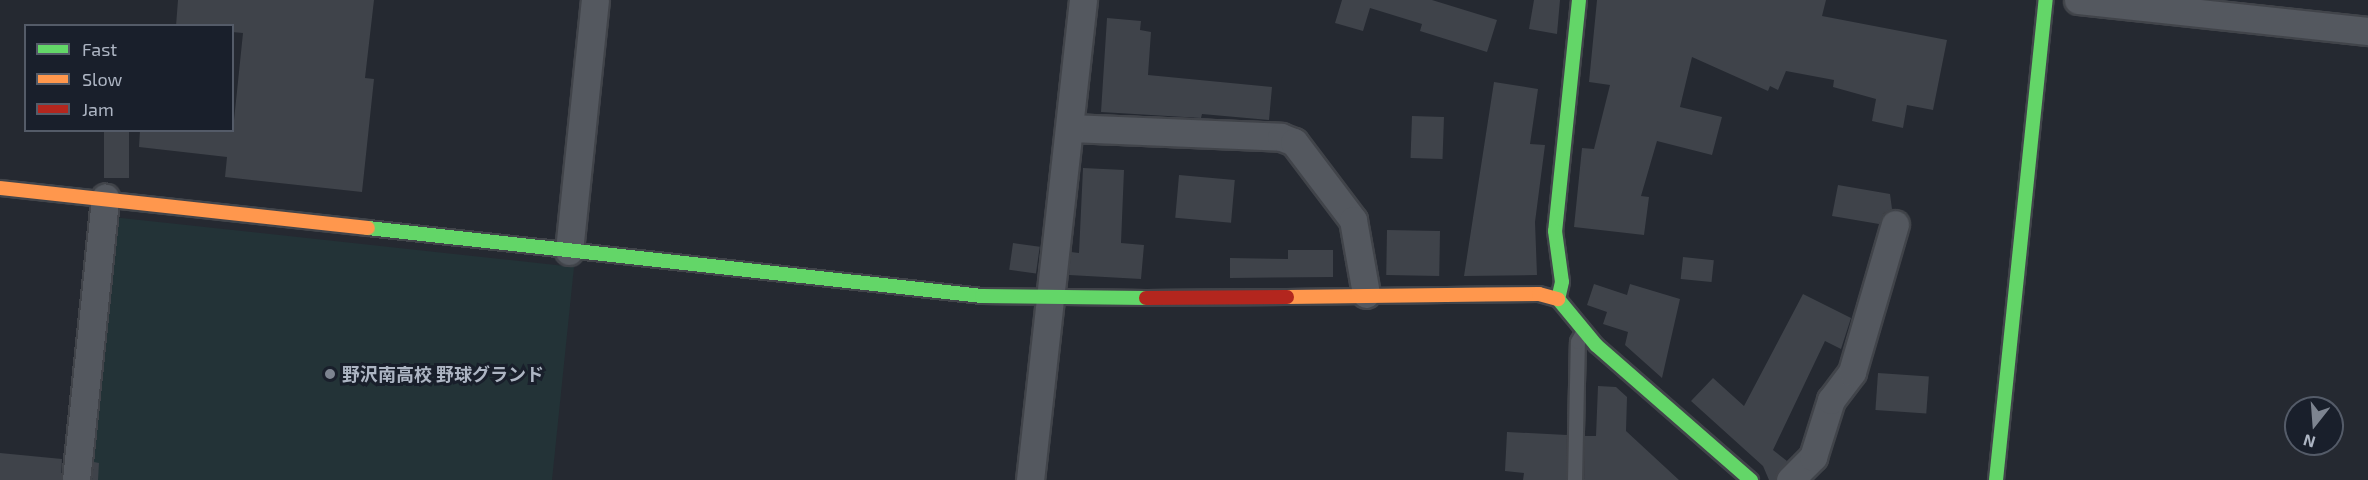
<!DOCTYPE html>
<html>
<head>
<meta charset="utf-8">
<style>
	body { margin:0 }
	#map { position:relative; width:2368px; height:480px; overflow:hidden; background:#252931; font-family:"Exo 2","Noto Sans JP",sans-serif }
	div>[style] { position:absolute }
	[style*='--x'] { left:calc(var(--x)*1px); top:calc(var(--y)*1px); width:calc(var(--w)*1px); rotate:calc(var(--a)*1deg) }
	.green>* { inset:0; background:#233337 }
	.building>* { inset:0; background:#3f434a; transform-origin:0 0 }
	.roads { filter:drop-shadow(2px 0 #41444a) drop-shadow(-2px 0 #41444a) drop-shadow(0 2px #41444a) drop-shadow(0 -2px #41444a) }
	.lane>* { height:14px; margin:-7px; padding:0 7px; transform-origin:7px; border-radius:7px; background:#54585f }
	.street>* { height:27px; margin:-13.5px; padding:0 13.5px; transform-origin:13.5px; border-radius:13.5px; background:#54585f }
	.fast>* { height:14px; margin:-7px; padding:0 7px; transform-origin:7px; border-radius:7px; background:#63d668 }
	.slow>* { height:14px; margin:-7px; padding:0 7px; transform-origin:7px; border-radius:7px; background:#ff974d }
	.jam>* { height:14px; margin:-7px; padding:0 7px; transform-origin:7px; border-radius:7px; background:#b3261e }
	.dots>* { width:16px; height:16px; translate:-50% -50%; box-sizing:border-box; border:3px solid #191f2b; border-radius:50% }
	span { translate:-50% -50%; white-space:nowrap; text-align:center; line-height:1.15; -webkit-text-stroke:6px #191f2b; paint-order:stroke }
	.poi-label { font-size:18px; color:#adb5c3; font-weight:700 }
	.left { translate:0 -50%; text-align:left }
	.legend { position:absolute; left:24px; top:24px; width:210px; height:108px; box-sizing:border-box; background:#191f2b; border:2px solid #545b68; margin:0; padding:8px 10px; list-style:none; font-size:18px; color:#adb5c3 }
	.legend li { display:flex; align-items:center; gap:12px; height:30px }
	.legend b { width:30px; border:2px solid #545b68 }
	.north { position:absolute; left:2284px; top:396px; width:60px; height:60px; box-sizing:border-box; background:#191f2b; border:2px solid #545b68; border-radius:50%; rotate:197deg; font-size:16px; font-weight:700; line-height:24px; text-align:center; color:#adb5c3 }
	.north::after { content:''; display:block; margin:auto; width:21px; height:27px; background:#7d8490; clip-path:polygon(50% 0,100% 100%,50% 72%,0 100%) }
</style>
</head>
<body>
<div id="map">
	<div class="green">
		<i style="clip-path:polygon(112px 217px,574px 267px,552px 480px,85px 480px)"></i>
	</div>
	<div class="building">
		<i style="clip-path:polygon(178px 0,374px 0,365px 78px,374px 79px,362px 192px,225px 177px,227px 157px,139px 147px,140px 130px,233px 130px,243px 33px,232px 32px,232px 26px,176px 26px)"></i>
		<i style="clip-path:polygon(1342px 0,1432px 0,1497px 20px,1487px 52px,1420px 31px,1422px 24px,1370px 8px,1363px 31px,1335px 23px)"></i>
		<i style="clip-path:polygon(1534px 0,1560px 0,1557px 34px,1529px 29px)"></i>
		<i style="clip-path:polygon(1597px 0,1826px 0,1822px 16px,1947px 40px,1933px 110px,1907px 105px,1903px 128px,1872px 121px,1876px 99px,1833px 87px,1834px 80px,1786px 71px,1778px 90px,1770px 86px,1768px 91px,1692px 57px,1680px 107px,1722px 117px,1712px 155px,1657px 141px,1641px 196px,1649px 197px,1644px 235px,1574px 227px,1582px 148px,1594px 149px,1610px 85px,1589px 82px)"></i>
		<i style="clip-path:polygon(1107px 18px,1141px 21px,1140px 30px,1151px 32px,1148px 75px,1272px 87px,1269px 120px,1202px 114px,1201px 118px,1101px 112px)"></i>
		<i style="clip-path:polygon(1494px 82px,1538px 89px,1530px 144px,1545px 145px,1535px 222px,1537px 275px,1464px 276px)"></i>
		<i style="left:1412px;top:116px;width:32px;height:42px;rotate:2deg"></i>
		<i style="left:104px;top:130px;width:25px;height:48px"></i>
		<i style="clip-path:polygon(1083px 168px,1124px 170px,1121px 243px,1144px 245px,1141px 279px,1069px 275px,1071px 252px,1079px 253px)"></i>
		<i style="left:1179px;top:175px;width:56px;height:43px;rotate:5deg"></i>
		<i style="clip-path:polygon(1838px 185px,1890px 194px,1892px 209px,1884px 213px,1879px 224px,1832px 216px)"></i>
		<i style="left:1440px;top:231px;width:45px;height:53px;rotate:91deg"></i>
		<i style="left:1013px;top:243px;width:27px;height:27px;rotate:8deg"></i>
		<i style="clip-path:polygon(1288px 250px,1333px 250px,1333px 277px,1230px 278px,1230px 258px,1288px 259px)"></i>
		<i style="left:1683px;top:257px;width:31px;height:22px;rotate:6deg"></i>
		<i style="clip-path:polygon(1594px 284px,1627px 295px,1630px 284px,1680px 299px,1662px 378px,1625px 345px,1628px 332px,1603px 324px,1607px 312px,1587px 305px)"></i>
		<i style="clip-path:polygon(1803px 294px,1851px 318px,1841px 349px,1825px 341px,1773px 450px,1787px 461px,1775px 480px,1769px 480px,1763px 466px,1691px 401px,1713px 378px,1744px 406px)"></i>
		<i style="left:1878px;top:373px;width:51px;height:37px;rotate:4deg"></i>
		<i style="clip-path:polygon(1598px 386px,1616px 387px,1627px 397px,1626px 431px,1679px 480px,1584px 480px,1585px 436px,1596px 436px)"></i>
		<i style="clip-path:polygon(1507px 432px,1567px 435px,1566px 480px,1523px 480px,1524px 473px,1505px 471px)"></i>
		<i style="clip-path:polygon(0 453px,62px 459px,61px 480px,0 480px)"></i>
		<i style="clip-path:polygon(94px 462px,99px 463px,98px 480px,92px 480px)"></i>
	</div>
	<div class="roads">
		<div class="lane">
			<i style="--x:1575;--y:480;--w:138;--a:-88.8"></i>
			<i style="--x:1578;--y:342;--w:10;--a:-61"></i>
		</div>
		<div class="street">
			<i style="--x:2078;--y:0;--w:292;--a:6.1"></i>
			<i style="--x:1070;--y:128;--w:211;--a:2.4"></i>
			<i style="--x:1281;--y:137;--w:14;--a:21"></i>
			<i style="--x:1294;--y:142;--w:98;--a:52.9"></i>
			<i style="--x:1353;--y:220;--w:75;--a:80"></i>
			<i style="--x:569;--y:251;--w:252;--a:-84.1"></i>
			<i style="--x:76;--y:480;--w:284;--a:-84.1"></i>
			<i style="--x:1030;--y:480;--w:483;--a:-83.7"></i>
			<i style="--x:1790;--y:480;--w:33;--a:-45"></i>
			<i style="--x:1813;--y:457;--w:60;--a:-72.5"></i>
			<i style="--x:1831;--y:400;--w:35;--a:-53"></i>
			<i style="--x:1852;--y:372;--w:154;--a:-73.8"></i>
		</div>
		<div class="fast">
			<i style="--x:1579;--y:0;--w:232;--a:95.9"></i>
			<i style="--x:1555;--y:231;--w:51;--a:82.2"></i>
			<i style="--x:1562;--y:282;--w:17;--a:103"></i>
			<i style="--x:1558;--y:299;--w:60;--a:50.4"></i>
			<i style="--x:1596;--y:345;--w:206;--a:41.1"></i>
			<i style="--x:368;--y:228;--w:618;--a:6.32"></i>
			<i style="--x:982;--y:296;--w:164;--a:0.7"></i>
			<i style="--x:1996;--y:480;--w:483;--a:-84.1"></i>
		</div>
		<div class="slow">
			<i style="--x:0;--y:188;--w:370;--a:6.2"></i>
			<i style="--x:1287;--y:297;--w:252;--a:-0.7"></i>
			<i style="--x:1539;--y:294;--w:20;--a:15"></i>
		</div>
		<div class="jam">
			<i style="--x:1146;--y:298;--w:141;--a:-0.4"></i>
		</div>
	</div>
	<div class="dots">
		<i style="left:330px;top:374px;background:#7d8490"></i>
	</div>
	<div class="poi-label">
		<span class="left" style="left:342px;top:374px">野沢南高校 野球グランド</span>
	</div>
	<ul class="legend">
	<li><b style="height:8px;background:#63d668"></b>Fast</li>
	<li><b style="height:8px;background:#ff974d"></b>Slow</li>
	<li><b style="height:8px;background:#b3261e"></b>Jam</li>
	</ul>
	<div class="north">N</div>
</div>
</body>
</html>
